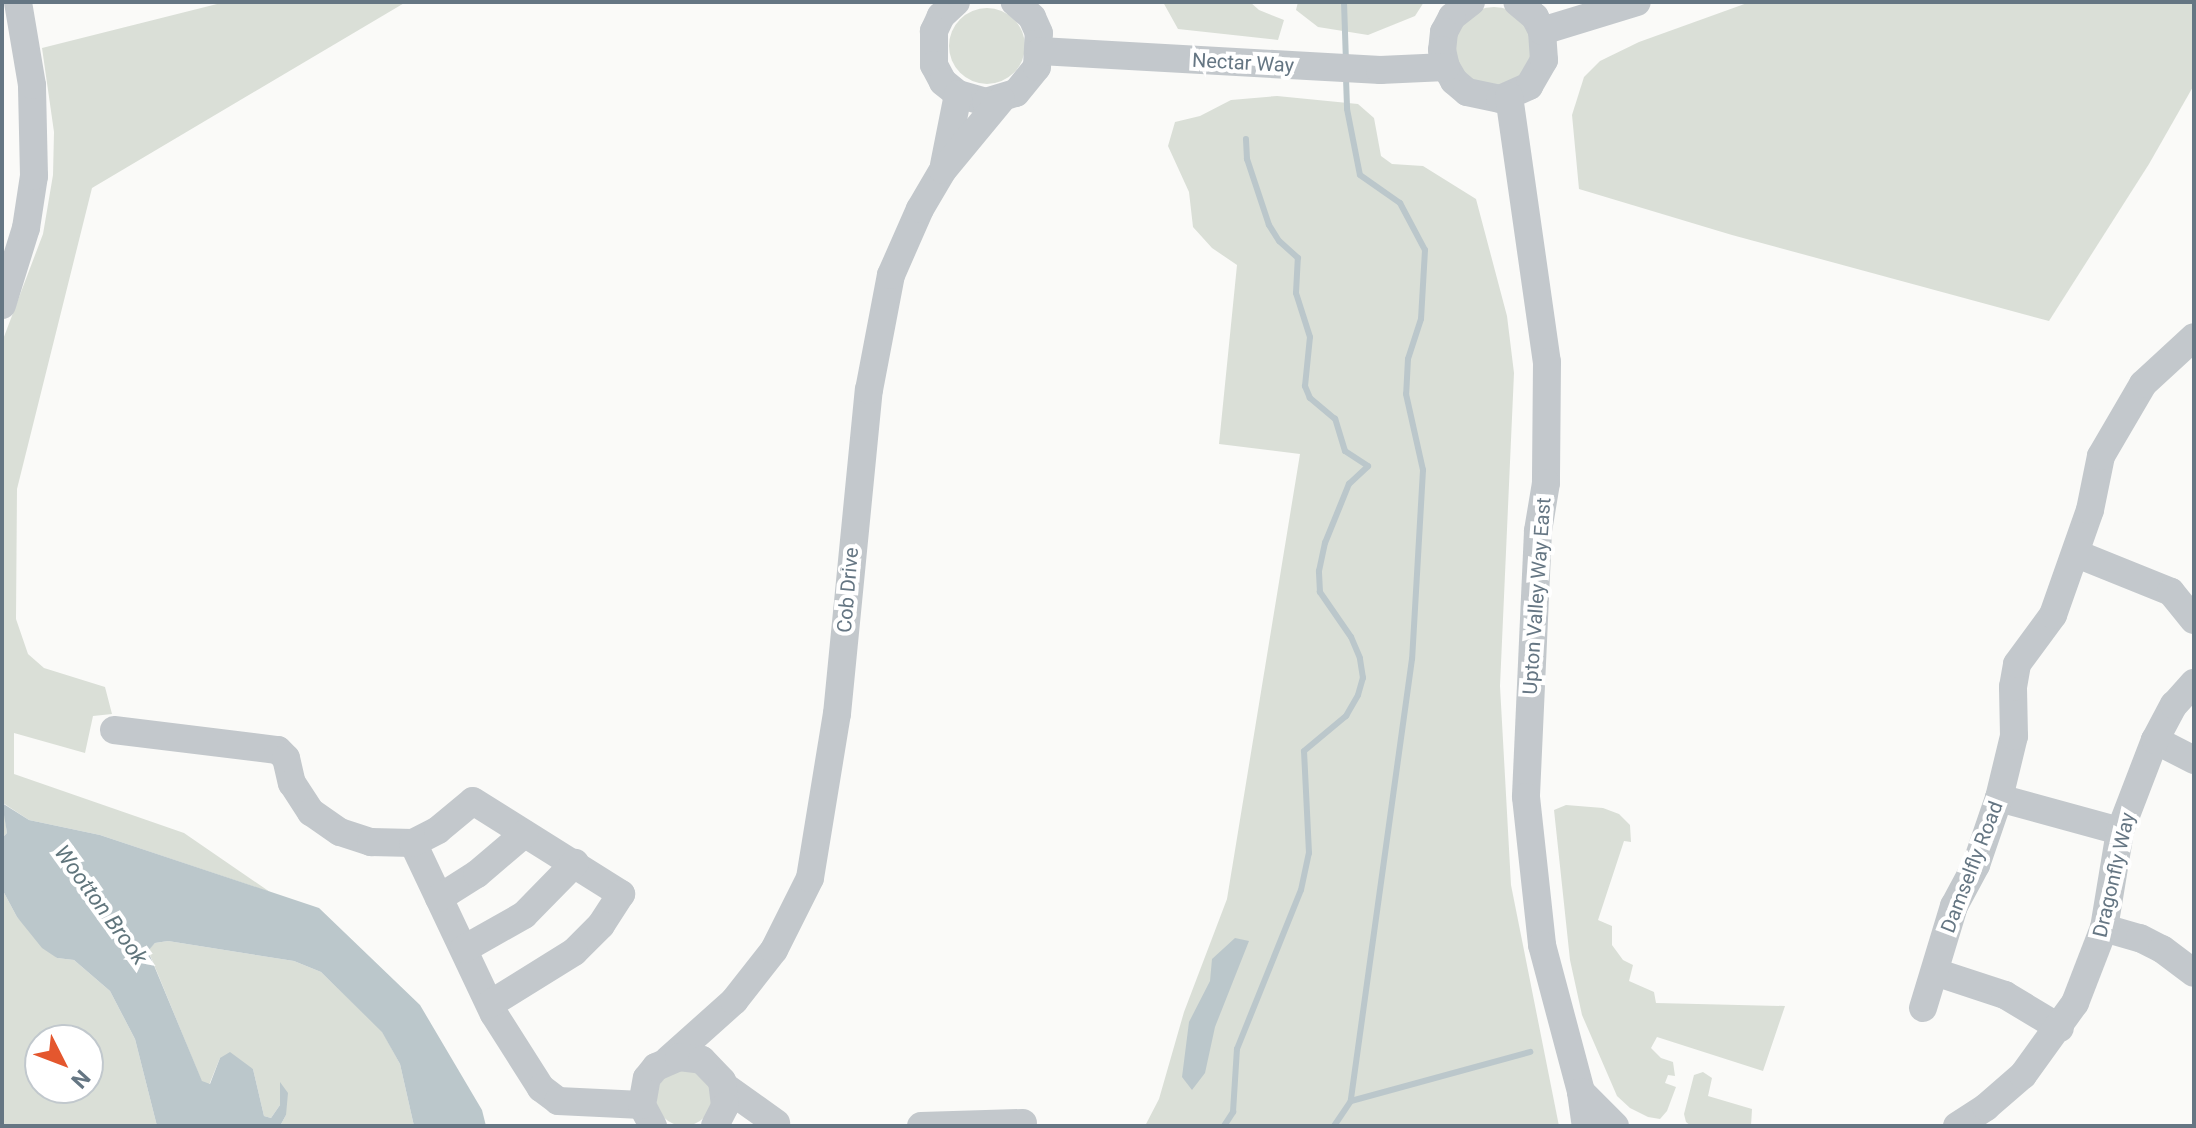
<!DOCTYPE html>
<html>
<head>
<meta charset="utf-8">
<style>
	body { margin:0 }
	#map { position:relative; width:2196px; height:1128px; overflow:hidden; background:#fafaf8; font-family:Roboto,sans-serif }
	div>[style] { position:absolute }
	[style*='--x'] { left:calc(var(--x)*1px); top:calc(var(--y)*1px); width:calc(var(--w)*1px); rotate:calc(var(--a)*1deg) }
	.green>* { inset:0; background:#dadfd7 }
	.round { border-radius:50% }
	.water>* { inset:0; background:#bbc7cb }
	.stream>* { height:6px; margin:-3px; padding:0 3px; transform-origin:3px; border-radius:3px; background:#bbc7cb }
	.minor>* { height:28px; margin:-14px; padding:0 14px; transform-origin:14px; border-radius:14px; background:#c3c8cc }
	span { translate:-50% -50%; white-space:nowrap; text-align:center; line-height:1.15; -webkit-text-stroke:8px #fff; paint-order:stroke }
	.street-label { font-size:20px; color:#657683 }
	.water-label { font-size:22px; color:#60757c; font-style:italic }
	.frame { position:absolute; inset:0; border:4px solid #657683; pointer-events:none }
	.north { position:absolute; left:24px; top:1024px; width:80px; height:80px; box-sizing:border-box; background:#fff; border:2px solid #c1c8cd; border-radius:50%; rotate:132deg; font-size:22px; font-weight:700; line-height:32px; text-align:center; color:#657683 }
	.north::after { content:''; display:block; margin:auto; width:28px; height:36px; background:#e4572e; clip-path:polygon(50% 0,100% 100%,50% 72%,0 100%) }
</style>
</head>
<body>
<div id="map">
	<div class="green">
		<i style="clip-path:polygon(225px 2px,406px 2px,92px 188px,17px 489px,16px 619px,28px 654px,44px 668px,105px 687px,112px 714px,93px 716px,85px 753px,14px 733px,14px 774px,184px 833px,270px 892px,100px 835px,29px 820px,3px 803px,7px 833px,2px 838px,2px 342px,43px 234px,53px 175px,54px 132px,42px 48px)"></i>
		<i style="clip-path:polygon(1163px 2px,1250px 2px,1259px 10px,1284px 20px,1278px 40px,1178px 29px)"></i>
		<i style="clip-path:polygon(1298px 2px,1424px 2px,1415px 16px,1368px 35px,1318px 27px,1296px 10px)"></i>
		<i style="clip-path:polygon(1750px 2px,2194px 2px,2194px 85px,2149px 164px,2049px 321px,1732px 235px,1579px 189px,1572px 115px,1584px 77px,1600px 61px,1639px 42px)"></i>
		<i class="round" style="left:1454px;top:7px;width:80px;height:80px"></i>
		<i class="round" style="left:949px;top:8px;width:76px;height:76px"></i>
		<i style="clip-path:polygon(1277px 96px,1358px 104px,1374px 118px,1381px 156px,1392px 164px,1423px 166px,1476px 199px,1507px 316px,1514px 373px,1500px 686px,1511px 885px,1559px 1126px,1145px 1126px,1159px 1099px,1184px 1012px,1227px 899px,1300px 454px,1219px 444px,1237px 265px,1212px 248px,1193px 227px,1189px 192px,1168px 146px,1175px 122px,1200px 116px,1231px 100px)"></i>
		<i style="clip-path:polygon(1566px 805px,1603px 808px,1619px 814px,1630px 825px,1631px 842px,1624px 841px,1598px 920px,1612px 926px,1612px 945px,1623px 960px,1633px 965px,1629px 981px,1654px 992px,1656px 1003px,1785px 1006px,1763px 1071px,1657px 1037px,1651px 1048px,1661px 1058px,1673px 1062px,1675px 1076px,1668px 1075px,1665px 1083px,1676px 1087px,1667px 1111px,1660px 1119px,1648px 1117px,1630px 1108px,1617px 1096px,1582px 1015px,1570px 960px,1554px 810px)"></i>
		<i style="clip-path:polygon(evenodd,2px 889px,17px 917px,57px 958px,74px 960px,110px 991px,135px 1039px,157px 1126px,2px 1126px,2px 889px,40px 1040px,88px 1040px,88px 1088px,40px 1088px,40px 1040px)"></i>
		<i style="clip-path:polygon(168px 941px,294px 961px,321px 972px,382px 1031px,400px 1064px,414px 1126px,280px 1126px,286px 1115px,280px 1105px,271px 1118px,264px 1116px,253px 1069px,220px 1058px,209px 1085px,202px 1082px,148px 950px,155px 943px)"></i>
		<i class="round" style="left:656px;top:1070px;width:56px;height:56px"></i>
		<i style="clip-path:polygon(1703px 1072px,1712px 1078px,1708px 1096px,1752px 1109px,1751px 1126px,1691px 1126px,1686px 1122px,1684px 1114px,1694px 1075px)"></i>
	</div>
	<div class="water">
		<i style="clip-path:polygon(2px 803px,29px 820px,100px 835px,319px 908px,420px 1005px,482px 1110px,486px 1126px,414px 1126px,400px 1064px,382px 1032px,321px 972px,294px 961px,168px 941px,155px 943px,148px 951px,202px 1081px,210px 1084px,220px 1058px,230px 1052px,253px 1069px,264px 1116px,271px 1118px,280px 1105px,280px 1082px,288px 1093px,286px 1115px,280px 1126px,157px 1126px,135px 1039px,110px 991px,74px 960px,57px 958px,42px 948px,17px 917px,2px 889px,2px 838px,7px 833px)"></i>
		<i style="clip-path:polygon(1235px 938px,1249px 941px,1215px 1027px,1205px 1073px,1192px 1090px,1182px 1077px,1189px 1022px,1210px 981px,1212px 959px)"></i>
	</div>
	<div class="stream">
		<i style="--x:1344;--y:2;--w:60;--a:88.1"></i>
		<i style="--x:1346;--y:78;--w:31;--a:88"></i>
		<i style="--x:1347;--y:109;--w:67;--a:78.9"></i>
		<i style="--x:1360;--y:175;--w:49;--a:35"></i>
		<i style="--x:1400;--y:203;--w:53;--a:62"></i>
		<i style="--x:1425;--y:250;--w:69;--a:93.3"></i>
		<i style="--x:1421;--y:319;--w:42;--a:108"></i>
		<i style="--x:1408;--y:359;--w:35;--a:93"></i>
		<i style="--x:1406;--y:394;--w:78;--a:77.4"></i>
		<i style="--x:1423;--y:470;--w:189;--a:93.3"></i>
		<i style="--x:1412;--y:659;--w:446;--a:97.9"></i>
		<i style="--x:1224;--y:1126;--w:17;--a:-57"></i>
		<i style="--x:1233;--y:1112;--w:63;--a:-86.4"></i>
		<i style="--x:1237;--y:1049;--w:171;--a:-68.1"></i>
		<i style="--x:1301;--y:890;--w:38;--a:-78"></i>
		<i style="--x:1309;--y:853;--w:102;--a:-92.8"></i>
		<i style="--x:1304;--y:751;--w:55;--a:-39.8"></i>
		<i style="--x:1346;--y:716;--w:24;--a:-60"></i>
		<i style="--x:1358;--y:695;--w:18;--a:-74"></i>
		<i style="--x:1363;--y:678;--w:20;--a:-99"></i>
		<i style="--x:1360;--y:658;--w:23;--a:-113"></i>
		<i style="--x:1351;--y:637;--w:55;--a:-124.6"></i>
		<i style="--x:1320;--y:592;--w:21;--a:-93"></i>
		<i style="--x:1319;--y:571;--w:29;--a:-78"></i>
		<i style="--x:1325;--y:543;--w:64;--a:-67.9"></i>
		<i style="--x:1349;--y:484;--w:26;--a:-43"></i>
		<i style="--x:1368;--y:466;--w:27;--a:-147"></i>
		<i style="--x:1345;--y:451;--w:34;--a:-107"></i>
		<i style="--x:1335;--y:419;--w:33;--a:-140"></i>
		<i style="--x:1310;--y:398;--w:13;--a:-113"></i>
		<i style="--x:1305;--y:386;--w:49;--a:-84.2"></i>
		<i style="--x:1310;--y:337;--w:46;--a:-107.7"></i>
		<i style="--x:1296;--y:293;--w:35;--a:-87"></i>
		<i style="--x:1298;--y:258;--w:25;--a:-138"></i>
		<i style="--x:1279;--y:241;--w:19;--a:-122"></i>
		<i style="--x:1269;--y:225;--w:70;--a:-108.4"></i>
		<i style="--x:1247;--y:159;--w:20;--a:-93"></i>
		<i style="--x:1334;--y:1126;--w:30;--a:-56"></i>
		<i style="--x:1351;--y:1101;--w:186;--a:-15.3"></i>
	</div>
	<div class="minor">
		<i style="--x:956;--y:2;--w:21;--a:137"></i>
		<i style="--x:941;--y:16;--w:17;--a:115"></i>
		<i style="--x:934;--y:31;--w:34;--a:90"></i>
		<i style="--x:934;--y:65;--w:19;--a:62"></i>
		<i style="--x:943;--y:82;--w:19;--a:39"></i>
		<i style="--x:958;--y:94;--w:29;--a:16"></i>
		<i style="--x:986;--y:102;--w:31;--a:-17"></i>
		<i style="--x:1016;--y:93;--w:33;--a:-51"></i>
		<i style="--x:1037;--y:67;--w:34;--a:-87"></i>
		<i style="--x:1039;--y:33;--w:17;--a:-114"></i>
		<i style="--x:1032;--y:17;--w:23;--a:-139"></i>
		<i style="--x:1471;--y:2;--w:24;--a:142"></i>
		<i style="--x:1452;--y:17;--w:17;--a:118"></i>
		<i style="--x:1444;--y:32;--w:18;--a:96"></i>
		<i style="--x:1442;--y:50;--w:17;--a:77"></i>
		<i style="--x:1446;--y:67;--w:16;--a:60"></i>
		<i style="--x:1454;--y:81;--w:17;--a:40"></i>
		<i style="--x:1467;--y:92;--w:34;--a:12"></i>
		<i style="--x:1500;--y:99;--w:32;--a:-24"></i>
		<i style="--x:1529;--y:86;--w:30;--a:-60"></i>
		<i style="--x:1544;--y:60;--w:29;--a:-94"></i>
		<i style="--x:1542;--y:31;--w:16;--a:-117"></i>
		<i style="--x:1535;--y:17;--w:23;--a:-140"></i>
		<i style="--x:1542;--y:31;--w:99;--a:-17"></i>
		<i style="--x:1040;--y:51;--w:341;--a:3.2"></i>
		<i style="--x:1380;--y:70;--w:66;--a:-2.6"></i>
		<i style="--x:1509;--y:96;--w:269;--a:81.9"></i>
		<i style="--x:1547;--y:362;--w:121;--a:90.5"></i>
		<i style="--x:1546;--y:483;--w:49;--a:99.5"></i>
		<i style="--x:1538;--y:531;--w:266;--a:92.6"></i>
		<i style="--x:1526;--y:797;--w:149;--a:83.8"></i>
		<i style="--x:1542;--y:945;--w:152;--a:75.1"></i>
		<i style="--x:1581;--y:1092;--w:34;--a:82"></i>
		<i style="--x:944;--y:165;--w:72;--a:-78.8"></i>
		<i style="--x:2;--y:305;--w:81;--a:-72.7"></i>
		<i style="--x:26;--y:228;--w:53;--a:-81.3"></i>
		<i style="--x:34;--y:176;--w:91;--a:-91.3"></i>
		<i style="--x:32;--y:85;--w:84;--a:-99.6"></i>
		<i style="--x:2077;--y:554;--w:101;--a:22"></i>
		<i style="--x:2171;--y:592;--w:36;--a:51"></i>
		<i style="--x:114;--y:730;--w:165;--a:7"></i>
		<i style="--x:278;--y:750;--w:11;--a:45"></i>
		<i style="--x:286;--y:758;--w:26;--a:77"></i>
		<i style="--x:292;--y:783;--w:35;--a:57"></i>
		<i style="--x:311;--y:812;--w:35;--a:35"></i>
		<i style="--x:340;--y:832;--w:33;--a:18"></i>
		<i style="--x:371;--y:842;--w:42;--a:1.4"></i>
		<i style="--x:413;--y:843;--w:189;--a:64.7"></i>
		<i style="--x:494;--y:1014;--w:88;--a:57.6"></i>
		<i style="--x:541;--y:1088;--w:21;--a:37"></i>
		<i style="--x:558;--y:1101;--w:84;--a:2.7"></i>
		<i style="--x:2155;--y:740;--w:44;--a:27.1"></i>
		<i style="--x:1999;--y:798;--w:125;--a:15.3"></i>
		<i style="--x:413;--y:843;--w:28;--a:-27"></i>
		<i style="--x:438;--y:830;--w:45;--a:-39.6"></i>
		<i style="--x:473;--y:801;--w:175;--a:32.1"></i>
		<i style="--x:621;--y:894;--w:37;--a:123"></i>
		<i style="--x:601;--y:925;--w:38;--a:135"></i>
		<i style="--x:574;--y:952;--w:99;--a:148.2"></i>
		<i style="--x:439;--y:898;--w:45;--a:-32.3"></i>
		<i style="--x:477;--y:874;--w:62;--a:-40.4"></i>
		<i style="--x:2104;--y:928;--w:37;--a:16"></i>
		<i style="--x:2140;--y:938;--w:25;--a:27"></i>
		<i style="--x:2162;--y:949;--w:40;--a:37"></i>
		<i style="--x:464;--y:949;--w:69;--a:-29.5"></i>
		<i style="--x:524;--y:915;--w:73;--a:-45.6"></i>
		<i style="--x:1935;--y:972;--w:74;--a:18.2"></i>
		<i style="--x:2005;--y:995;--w:64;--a:31"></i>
		<i style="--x:1923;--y:1008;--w:107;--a:-73.1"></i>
		<i style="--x:1954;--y:906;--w:47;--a:-61.8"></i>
		<i style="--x:1976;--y:865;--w:71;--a:-71.1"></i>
		<i style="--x:1999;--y:798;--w:64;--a:-76.4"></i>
		<i style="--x:2014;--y:736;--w:49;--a:-91.2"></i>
		<i style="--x:2013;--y:687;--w:23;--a:-80"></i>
		<i style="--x:2017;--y:664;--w:61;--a:-53.7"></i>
		<i style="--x:2053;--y:615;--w:111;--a:-70.6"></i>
		<i style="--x:2090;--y:510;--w:55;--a:-78.5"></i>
		<i style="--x:2101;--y:456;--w:83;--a:-59.7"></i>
		<i style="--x:2143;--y:384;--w:69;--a:-42.7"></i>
		<i style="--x:668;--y:1060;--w:89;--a:-41.8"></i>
		<i style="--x:734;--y:1001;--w:65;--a:-51.9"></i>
		<i style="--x:774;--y:950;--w:80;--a:-63.4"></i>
		<i style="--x:810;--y:878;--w:166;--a:-80.7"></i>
		<i style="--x:837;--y:714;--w:326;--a:-84.4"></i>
		<i style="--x:869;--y:390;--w:117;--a:-79.2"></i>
		<i style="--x:891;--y:275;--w:72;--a:-66.3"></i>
		<i style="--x:920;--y:209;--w:45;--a:-59.5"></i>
		<i style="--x:943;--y:170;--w:91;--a:-50.4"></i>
		<i style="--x:724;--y:1086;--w:64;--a:35.4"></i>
		<i style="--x:1581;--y:1092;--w:48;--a:45"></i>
		<i style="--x:653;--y:1126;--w:24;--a:-118"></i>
		<i style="--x:642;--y:1105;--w:27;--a:-80"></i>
		<i style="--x:647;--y:1078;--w:14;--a:-51"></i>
		<i style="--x:656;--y:1067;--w:25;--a:-23"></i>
		<i style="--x:679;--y:1057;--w:23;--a:7"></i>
		<i style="--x:702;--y:1060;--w:29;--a:46"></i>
		<i style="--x:722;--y:1081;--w:25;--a:83"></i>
		<i style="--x:725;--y:1106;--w:22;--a:117"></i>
		<i style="--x:921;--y:1126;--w:102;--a:-1.7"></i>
		<i style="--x:1957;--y:1126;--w:35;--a:-33"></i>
		<i style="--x:1986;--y:1107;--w:49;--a:-40.9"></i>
		<i style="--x:2023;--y:1075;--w:89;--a:-54.2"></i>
		<i style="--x:2075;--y:1003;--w:80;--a:-68.9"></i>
		<i style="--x:2104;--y:928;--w:98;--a:-80.6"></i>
		<i style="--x:2120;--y:831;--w:97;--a:-69"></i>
		<i style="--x:2155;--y:740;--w:40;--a:-62"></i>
		<i style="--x:2174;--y:705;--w:30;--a:-48"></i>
	</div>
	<div class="street-label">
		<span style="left:1243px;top:63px;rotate:3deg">Nectar Way</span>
		<span style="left:848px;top:590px;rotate:-85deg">Cob Drive</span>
		<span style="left:1537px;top:596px;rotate:-86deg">Upton Valley Way East</span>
		<span style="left:1972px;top:867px;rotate:-69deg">Damselfly Road</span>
		<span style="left:2114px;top:875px;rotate:-77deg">Dragonfly Way</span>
	</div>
	<div class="water-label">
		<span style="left:101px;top:905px;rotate:54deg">Wootton Brook</span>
	</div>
	<div class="frame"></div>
	<div class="north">N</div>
</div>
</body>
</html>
